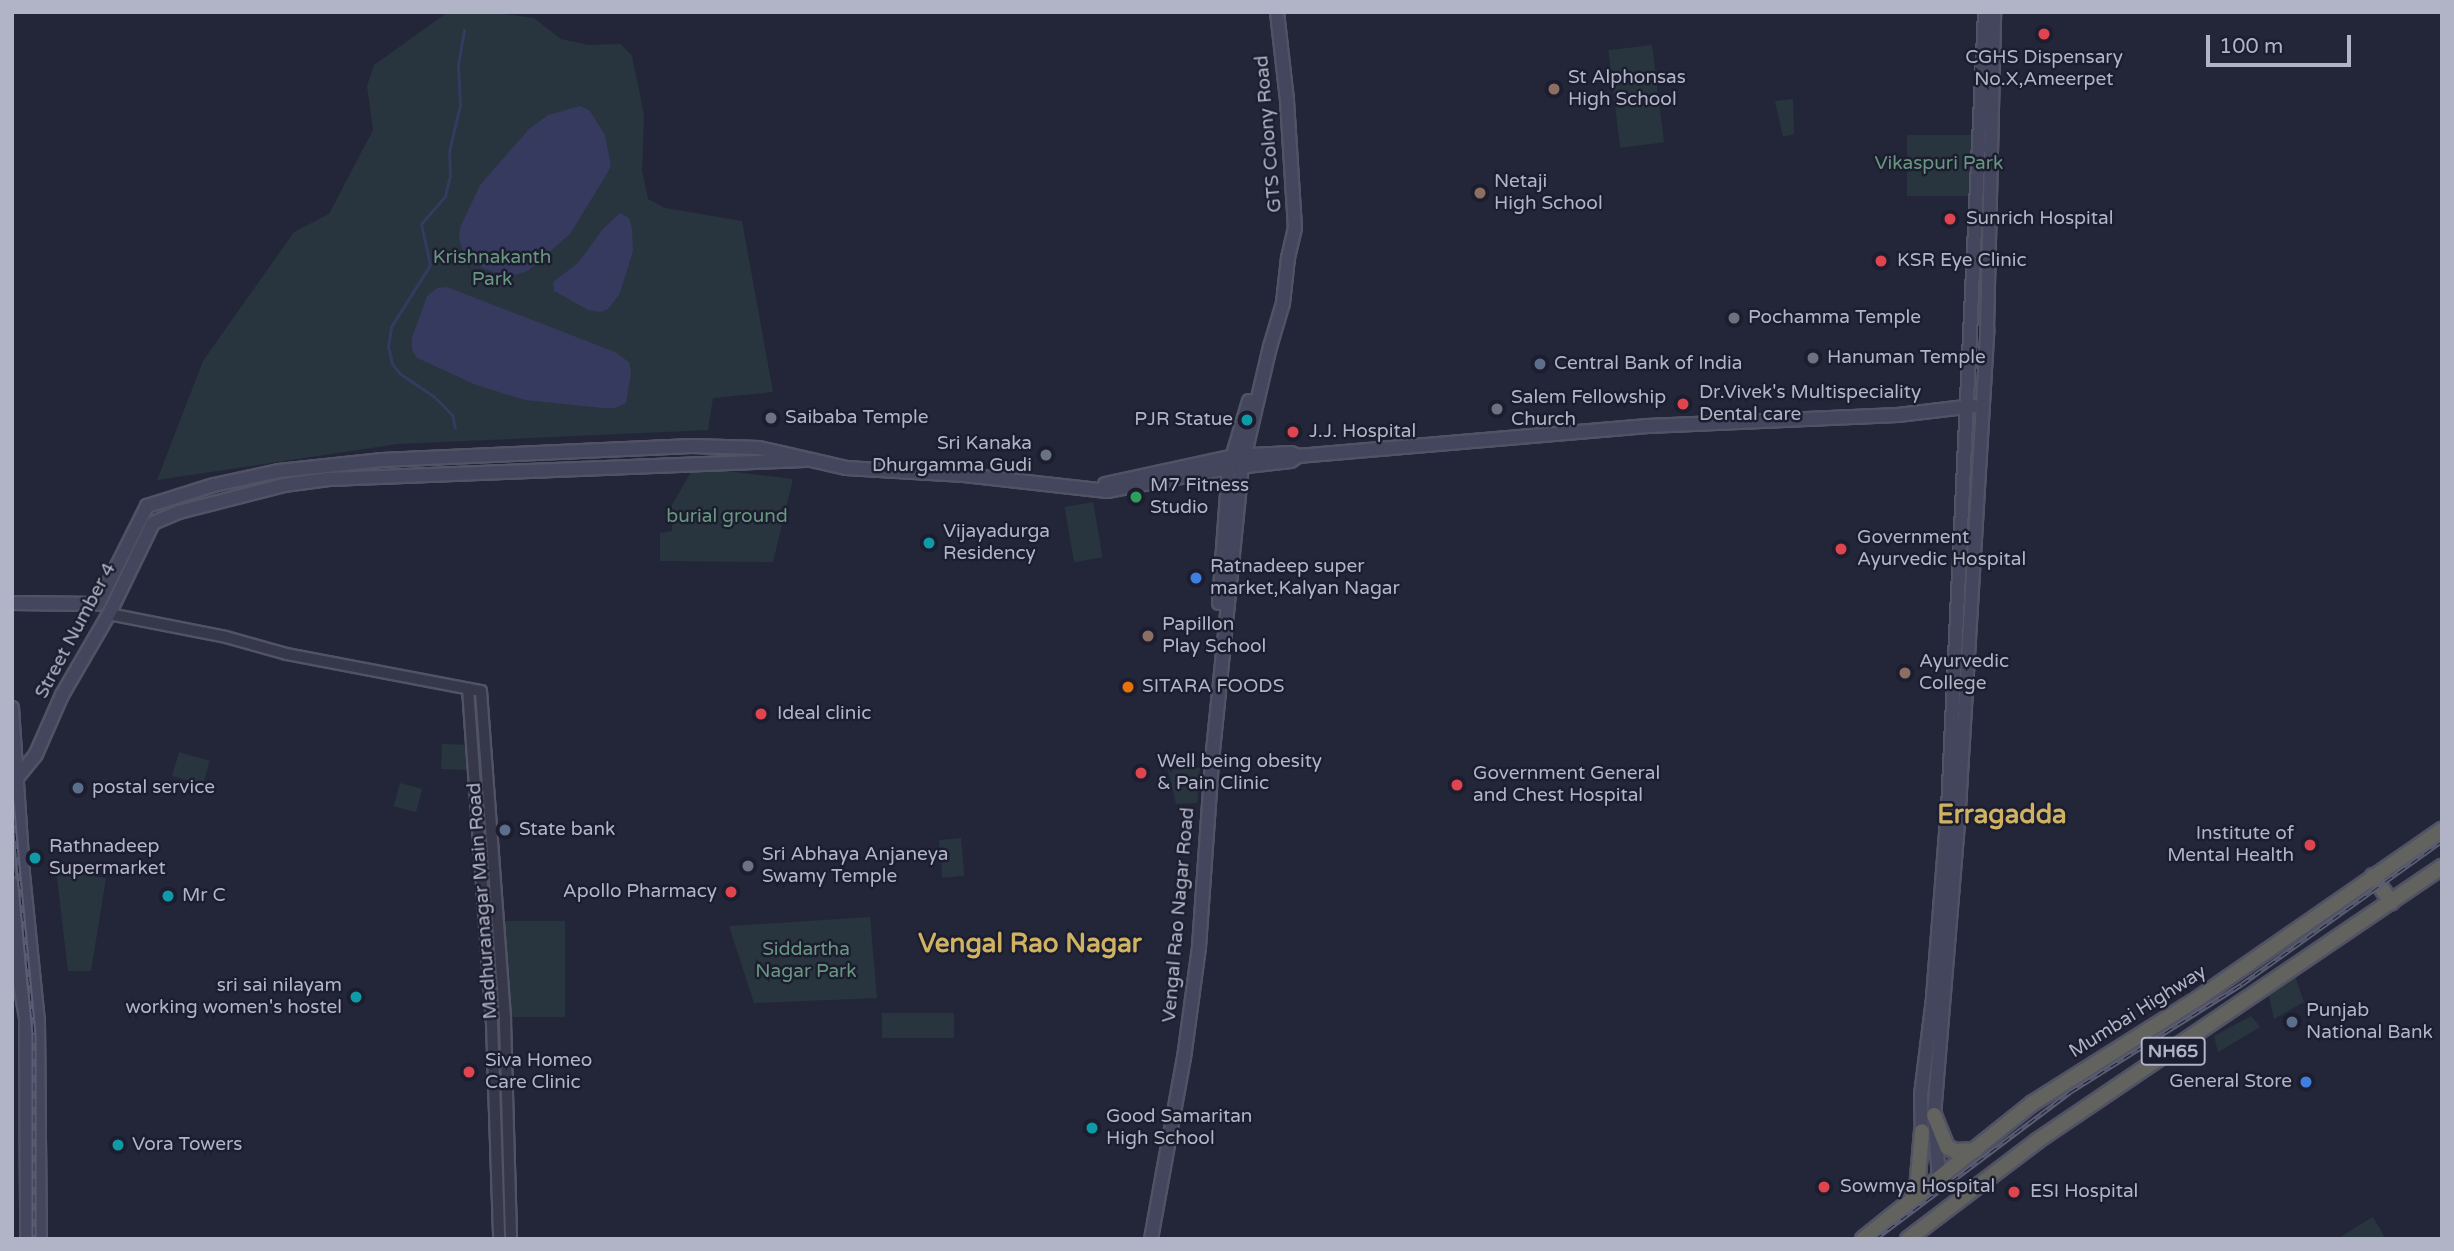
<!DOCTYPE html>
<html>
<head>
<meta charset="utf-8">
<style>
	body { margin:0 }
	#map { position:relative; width:2454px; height:1251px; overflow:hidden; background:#232639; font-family:"Varela Round",sans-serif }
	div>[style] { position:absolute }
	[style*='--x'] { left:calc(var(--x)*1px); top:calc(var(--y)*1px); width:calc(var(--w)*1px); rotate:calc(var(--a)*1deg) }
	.green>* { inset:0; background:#28353e; transform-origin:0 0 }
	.water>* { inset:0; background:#353a5e }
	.stream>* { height:2.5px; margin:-1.25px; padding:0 1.25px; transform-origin:1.25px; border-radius:1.25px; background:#353a5e }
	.roads { filter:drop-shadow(2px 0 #515365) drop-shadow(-2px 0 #515365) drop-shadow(0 2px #515365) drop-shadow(0 -2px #515365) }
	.tertiary>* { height:10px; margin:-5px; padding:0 5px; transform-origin:5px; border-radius:5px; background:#36384a }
	.secondary>* { height:12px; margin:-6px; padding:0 6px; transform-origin:6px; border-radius:6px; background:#44465d }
	.trunk>* { height:14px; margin:-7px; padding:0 7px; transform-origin:7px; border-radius:7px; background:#62625f }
	.rail>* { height:5px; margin-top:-2.5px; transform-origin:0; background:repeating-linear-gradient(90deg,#1c1e2f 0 8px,#5a5d73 0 16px); box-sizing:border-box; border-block:2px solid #5a5d73 }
	.dots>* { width:19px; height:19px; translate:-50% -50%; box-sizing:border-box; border:4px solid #1c1e2f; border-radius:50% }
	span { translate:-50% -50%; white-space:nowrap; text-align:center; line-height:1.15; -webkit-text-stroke:5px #1c1e2f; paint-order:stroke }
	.shield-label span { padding:2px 5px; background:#1c1e2f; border:2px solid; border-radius:5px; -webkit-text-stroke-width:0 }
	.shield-label { font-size:18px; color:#b1b3c6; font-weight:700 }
	.poi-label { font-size:19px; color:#b1b3c6 }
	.left { translate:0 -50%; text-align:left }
	.right { translate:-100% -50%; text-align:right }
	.street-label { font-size:19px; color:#b1b3c6 }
	.park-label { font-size:19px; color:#699681 }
	.district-label { font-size:26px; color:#d0b362; font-weight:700 }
	.frame { position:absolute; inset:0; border:14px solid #b1b3c6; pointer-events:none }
	.scale { position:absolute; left:2206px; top:35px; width:145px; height:32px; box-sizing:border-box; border:4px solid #b1b3c6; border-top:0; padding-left:9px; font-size:21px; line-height:24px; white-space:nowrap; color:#b1b3c6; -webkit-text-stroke:5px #1c1e2f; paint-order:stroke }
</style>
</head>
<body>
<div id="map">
	<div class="green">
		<i style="clip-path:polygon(448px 12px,489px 12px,534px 18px,561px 39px,588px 45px,621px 44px,632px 56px,644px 115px,642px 171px,648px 199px,665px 208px,742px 221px,773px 392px,713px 398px,708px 430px,398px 444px,157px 480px,203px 361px,294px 232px,329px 214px,373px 130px,367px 86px,374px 65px)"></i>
		<i style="left:1652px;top:45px;width:98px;height:44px;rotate:83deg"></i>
		<i style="clip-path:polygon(1793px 99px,1794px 134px,1783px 137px,1775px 101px)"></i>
		<i style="left:1907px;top:135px;width:69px;height:61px"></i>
		<i style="clip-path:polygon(727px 471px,793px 479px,773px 562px,660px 561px,660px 533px,672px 531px,672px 505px,691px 472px)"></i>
		<i style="left:1093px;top:502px;width:56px;height:29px;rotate:80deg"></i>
		<i style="left:442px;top:744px;width:29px;height:25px;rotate:2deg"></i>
		<i style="left:179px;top:752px;width:32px;height:25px;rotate:16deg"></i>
		<i style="clip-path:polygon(1200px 768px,1197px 803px,1176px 804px,1168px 770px)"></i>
		<i style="left:400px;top:783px;width:23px;height:24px;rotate:15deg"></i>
		<i style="left:961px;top:838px;width:38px;height:22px;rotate:85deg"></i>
		<i style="clip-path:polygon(56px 870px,106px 878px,91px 971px,68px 971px)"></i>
		<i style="clip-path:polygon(870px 917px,877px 998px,754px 1003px,729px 926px)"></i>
		<i style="left:492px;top:921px;width:73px;height:96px"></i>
		<i style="clip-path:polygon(2295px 976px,2304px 1002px,2274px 1019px,2268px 992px)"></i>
		<i style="left:882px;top:1013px;width:72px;height:25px"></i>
		<i style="clip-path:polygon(2251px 1016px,2260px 1027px,2218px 1052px,2214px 1036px)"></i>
		<i style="clip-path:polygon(2373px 1217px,2386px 1239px,2337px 1239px,2371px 1218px)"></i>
	</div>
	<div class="water">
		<i style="clip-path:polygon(580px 106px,590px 111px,605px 135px,611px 166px,605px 177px,570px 234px,528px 271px,515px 275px,497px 273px,482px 268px,463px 251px,459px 239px,460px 228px,480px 185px,529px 129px,548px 115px)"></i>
		<i style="clip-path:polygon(620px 213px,629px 218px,632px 229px,633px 251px,624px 280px,619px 295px,608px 309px,600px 312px,588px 310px,554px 291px,553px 282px,578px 263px,603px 229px)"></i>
		<i style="clip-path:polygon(447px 287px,615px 352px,629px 362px,631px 373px,626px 403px,615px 408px,602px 408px,525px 400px,476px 385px,417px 358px,412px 350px,412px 338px,427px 296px,437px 288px)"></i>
	</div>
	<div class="stream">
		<i style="--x:455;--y:428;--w:13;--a:-103"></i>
		<i style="--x:452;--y:415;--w:25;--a:-135"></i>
		<i style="--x:434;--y:397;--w:41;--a:-145.9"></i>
		<i style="--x:400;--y:374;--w:13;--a:-129"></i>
		<i style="--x:392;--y:364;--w:17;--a:-103"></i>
		<i style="--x:388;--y:347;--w:20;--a:-81"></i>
		<i style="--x:391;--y:327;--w:73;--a:-57.8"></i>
		<i style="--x:430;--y:265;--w:42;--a:-102.4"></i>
		<i style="--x:421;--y:224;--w:37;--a:-49"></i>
		<i style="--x:445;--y:196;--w:21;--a:-76"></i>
		<i style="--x:450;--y:176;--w:24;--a:-92"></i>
		<i style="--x:449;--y:152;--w:48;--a:-76.8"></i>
		<i style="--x:460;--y:105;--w:40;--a:-92.9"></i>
		<i style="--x:458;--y:65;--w:35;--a:-80"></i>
	</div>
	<div class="roads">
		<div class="tertiary">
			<i style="--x:109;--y:614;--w:119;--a:11.1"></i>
			<i style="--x:226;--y:637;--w:63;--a:15.6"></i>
			<i style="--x:287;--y:654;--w:197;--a:10.8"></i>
			<i style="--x:481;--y:691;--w:331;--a:85.8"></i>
			<i style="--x:505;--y:1021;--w:218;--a:88.4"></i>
			<i style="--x:468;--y:689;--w:335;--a:85.9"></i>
			<i style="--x:492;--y:1023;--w:216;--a:88.1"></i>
		</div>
		<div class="secondary">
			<i style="--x:1105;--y:484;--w:132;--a:-12.2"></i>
			<i style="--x:1234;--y:456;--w:57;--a:-3"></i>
			<i style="--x:1291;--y:453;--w:8;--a:23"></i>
			<i style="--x:1298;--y:456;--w:351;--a:-4.9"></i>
			<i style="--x:1648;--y:426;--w:250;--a:-2.5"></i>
			<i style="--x:1898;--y:415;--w:76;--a:-6.8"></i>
			<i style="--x:12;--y:603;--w:86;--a:0.7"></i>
			<i style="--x:98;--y:604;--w:110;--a:-63.4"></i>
			<i style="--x:147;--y:506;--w:70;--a:-17.4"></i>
			<i style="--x:214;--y:485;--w:66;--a:-12.2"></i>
			<i style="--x:279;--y:471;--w:104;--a:-6.1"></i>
			<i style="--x:382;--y:460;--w:310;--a:-2.6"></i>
			<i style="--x:692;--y:446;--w:67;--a:1.7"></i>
			<i style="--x:759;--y:448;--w:89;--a:12.9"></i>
			<i style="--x:846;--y:468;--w:118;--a:3.4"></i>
			<i style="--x:964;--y:475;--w:144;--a:6.4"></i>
			<i style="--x:1107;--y:491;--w:124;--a:-10.7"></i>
			<i style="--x:1229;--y:468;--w:62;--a:-6.4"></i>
			<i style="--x:1291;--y:461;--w:9;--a:-36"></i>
			<i style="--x:1219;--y:603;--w:135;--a:-85.8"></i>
			<i style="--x:1229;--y:468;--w:70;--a:-73.4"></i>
			<i style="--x:12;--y:708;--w:166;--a:86.2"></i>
			<i style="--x:23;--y:874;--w:148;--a:84.2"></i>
			<i style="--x:38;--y:1021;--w:218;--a:89.5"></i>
			<i style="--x:12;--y:784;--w:38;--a:-51"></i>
			<i style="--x:36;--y:754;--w:64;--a:-66.2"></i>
			<i style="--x:62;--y:695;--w:94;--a:-59.9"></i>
			<i style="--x:109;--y:614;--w:101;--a:-64.2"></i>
			<i style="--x:153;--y:523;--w:28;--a:-23"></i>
			<i style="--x:179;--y:512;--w:108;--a:-14.4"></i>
			<i style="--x:284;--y:485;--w:45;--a:-7.6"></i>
			<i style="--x:329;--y:479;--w:476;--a:-2.3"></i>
			<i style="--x:12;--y:884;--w:100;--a:85.4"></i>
			<i style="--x:20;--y:984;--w:35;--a:80"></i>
			<i style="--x:26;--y:1018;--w:221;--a:89.7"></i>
			<i style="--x:1922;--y:1139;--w:44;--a:-91.3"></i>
			<i style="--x:1921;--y:1095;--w:98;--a:-82.9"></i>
			<i style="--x:1933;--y:998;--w:190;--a:-85.5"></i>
			<i style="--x:1948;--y:809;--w:798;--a:-87.34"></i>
			<i style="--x:1939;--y:1177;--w:62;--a:-94.6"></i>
			<i style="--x:1934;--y:1115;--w:308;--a:-85.3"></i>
			<i style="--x:1959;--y:808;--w:479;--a:-86.6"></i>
			<i style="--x:1987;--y:330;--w:318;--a:-88.7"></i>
			<i style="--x:1151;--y:1239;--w:184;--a:-79.7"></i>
			<i style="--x:1184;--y:1058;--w:112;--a:-82.3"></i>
			<i style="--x:1199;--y:947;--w:186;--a:-86"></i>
			<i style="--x:1212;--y:761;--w:296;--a:-84.2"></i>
			<i style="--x:1242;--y:467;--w:123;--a:-76.9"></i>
			<i style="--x:1270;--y:347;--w:46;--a:-73.5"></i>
			<i style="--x:1283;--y:303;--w:45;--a:-83.7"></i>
			<i style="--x:1288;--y:258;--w:31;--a:-77"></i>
			<i style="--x:1295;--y:228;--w:128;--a:-93.6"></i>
			<i style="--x:1287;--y:100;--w:89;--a:-96.5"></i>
		</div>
		<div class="trunk">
			<i style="--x:2373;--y:876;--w:32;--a:55"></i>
			<i style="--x:1934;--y:1115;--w:35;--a:68"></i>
			<i style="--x:1947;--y:1147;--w:9;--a:27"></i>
			<i style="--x:1955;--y:1151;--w:21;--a:-3"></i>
			<i style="--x:1912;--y:1198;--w:10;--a:-61"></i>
			<i style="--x:1917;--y:1189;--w:58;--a:-85.1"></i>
			<i style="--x:1863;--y:1239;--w:218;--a:-38.7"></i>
			<i style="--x:2033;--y:1103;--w:200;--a:-32.3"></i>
			<i style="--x:2202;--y:996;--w:292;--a:-34.7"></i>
			<i style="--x:1908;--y:1239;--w:162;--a:-37.2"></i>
			<i style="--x:2037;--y:1141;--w:489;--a:-34.1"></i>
		</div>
	</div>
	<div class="rail">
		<i style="--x:12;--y:801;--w:235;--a:84.6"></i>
		<i style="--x:34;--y:1035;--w:204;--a:90"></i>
		<i style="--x:1875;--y:1239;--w:244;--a:-37"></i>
		<i style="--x:2070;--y:1092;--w:203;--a:-32.1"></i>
		<i style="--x:2242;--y:984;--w:246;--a:-35.6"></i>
	</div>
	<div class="dots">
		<i style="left:2044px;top:34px;background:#e0444e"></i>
		<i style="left:1554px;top:89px;background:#8d6e63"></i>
		<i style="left:1480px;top:193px;background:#8d6e63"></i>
		<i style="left:1950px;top:219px;background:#e0444e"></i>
		<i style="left:1881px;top:261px;background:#e0444e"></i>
		<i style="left:1734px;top:318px;background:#6b7280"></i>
		<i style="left:1813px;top:358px;background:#6b7280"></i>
		<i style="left:1540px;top:364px;background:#5c6f8a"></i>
		<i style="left:1683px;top:404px;background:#e0444e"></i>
		<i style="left:1497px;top:409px;background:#6b7280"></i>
		<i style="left:771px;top:418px;background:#6b7280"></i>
		<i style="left:1247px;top:420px;background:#0f9aa8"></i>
		<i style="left:1293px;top:432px;background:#e0444e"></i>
		<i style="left:1046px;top:455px;background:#6b7280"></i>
		<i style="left:1136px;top:497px;background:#2e9e5b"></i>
		<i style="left:929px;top:543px;background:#0f9aa8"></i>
		<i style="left:1841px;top:549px;background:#e0444e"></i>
		<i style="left:1196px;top:578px;background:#3f7fe0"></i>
		<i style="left:1148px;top:636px;background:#8d6e63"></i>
		<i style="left:1905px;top:673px;background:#8d6e63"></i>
		<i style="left:1128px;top:687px;background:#e8710a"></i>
		<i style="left:761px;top:714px;background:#e0444e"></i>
		<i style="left:1141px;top:773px;background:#e0444e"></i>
		<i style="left:1457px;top:785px;background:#e0444e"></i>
		<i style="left:78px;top:788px;background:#5c6f8a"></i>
		<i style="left:505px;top:830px;background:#5c6f8a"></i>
		<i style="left:2310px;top:845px;background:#e0444e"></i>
		<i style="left:35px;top:858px;background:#0f9aa8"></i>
		<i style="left:748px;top:866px;background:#6b7280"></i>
		<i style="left:731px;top:892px;background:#e0444e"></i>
		<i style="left:168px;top:896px;background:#0f9aa8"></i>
		<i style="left:356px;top:997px;background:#0f9aa8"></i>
		<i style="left:2292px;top:1022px;background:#5c6f8a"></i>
		<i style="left:469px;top:1072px;background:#e0444e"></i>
		<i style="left:2306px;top:1082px;background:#3f7fe0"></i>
		<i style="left:1092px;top:1128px;background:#0f9aa8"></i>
		<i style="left:118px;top:1145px;background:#0f9aa8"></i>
		<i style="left:1824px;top:1187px;background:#e0444e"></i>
		<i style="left:2014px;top:1192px;background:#e0444e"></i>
	</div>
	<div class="shield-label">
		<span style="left:2173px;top:1051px">NH65</span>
	</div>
	<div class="poi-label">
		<span style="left:2044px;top:69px">CGHS Dispensary<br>No.X,Ameerpet</span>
		<span class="left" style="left:1568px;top:89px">St Alphonsas<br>High School</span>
		<span class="left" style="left:1494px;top:193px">Netaji<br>High School</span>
		<span class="left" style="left:1966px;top:219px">Sunrich Hospital</span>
		<span class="left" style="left:1897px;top:261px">KSR Eye Clinic</span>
		<span class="left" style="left:1748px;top:318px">Pochamma Temple</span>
		<span class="left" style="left:1827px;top:358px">Hanuman Temple</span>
		<span class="left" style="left:1554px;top:364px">Central Bank of India</span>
		<span class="left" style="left:1699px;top:404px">Dr.Vivek's Multispeciality<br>Dental care</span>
		<span class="left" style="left:1511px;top:409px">Salem Fellowship<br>Church</span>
		<span class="left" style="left:785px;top:418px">Saibaba Temple</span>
		<span class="right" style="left:1233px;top:420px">PJR Statue</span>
		<span class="left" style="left:1309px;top:432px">J.J. Hospital</span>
		<span class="right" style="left:1032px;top:455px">Sri Kanaka<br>Dhurgamma Gudi</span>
		<span class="left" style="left:1150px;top:497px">M7 Fitness<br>Studio</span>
		<span class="left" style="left:943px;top:543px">Vijayadurga<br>Residency</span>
		<span class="left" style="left:1857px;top:549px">Government<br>Ayurvedic Hospital</span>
		<span class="left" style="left:1210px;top:578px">Ratnadeep super<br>market,Kalyan Nagar</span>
		<span class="left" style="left:1162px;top:636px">Papillon<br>Play School</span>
		<span class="left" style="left:1919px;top:673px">Ayurvedic<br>College</span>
		<span class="left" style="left:1142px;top:687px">SITARA FOODS</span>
		<span class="left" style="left:777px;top:714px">Ideal clinic</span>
		<span class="left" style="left:1157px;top:773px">Well being obesity<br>&amp; Pain Clinic</span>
		<span class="left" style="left:1473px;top:785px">Government General<br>and Chest Hospital</span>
		<span class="left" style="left:92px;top:788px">postal service</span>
		<span class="left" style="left:519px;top:830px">State bank</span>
		<span class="right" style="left:2294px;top:845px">Institute of<br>Mental Health</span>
		<span class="left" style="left:49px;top:858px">Rathnadeep<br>Supermarket</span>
		<span class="left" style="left:762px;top:866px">Sri Abhaya Anjaneya<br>Swamy Temple</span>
		<span class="right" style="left:717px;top:892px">Apollo Pharmacy</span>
		<span class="left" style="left:182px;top:896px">Mr C</span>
		<span class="right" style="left:342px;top:997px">sri sai nilayam<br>working women's hostel</span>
		<span class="left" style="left:2306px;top:1022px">Punjab<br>National Bank</span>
		<span class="left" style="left:485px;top:1072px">Siva Homeo<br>Care Clinic</span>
		<span class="right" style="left:2292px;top:1082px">General Store</span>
		<span class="left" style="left:1106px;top:1128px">Good Samaritan<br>High School</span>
		<span class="left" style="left:132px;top:1145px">Vora Towers</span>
		<span class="left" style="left:1840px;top:1187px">Sowmya Hospital</span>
		<span class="left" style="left:2030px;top:1192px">ESI Hospital</span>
	</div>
	<div class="street-label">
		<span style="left:1269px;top:134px;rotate:-95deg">GTS Colony Road</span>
		<span style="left:76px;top:631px;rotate:-62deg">Street Number 4</span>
		<span style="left:483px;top:901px;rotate:-94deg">Madhuranagar Main Road</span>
		<span style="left:1179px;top:915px;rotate:-85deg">Vengal Rao Nagar Road</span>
		<span style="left:2138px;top:1012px;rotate:-32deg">Mumbai Highway</span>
	</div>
	<div class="park-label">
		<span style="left:1939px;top:164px">Vikaspuri Park</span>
		<span style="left:492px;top:269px">Krishnakanth<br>Park</span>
		<span style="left:727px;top:517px">burial ground</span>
		<span style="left:806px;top:961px">Siddartha<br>Nagar Park</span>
	</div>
	<div class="district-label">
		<span style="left:2002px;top:815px">Erragadda</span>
		<span style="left:1030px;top:944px">Vengal Rao Nagar</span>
	</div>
	<div class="frame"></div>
	<div class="scale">100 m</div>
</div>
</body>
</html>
